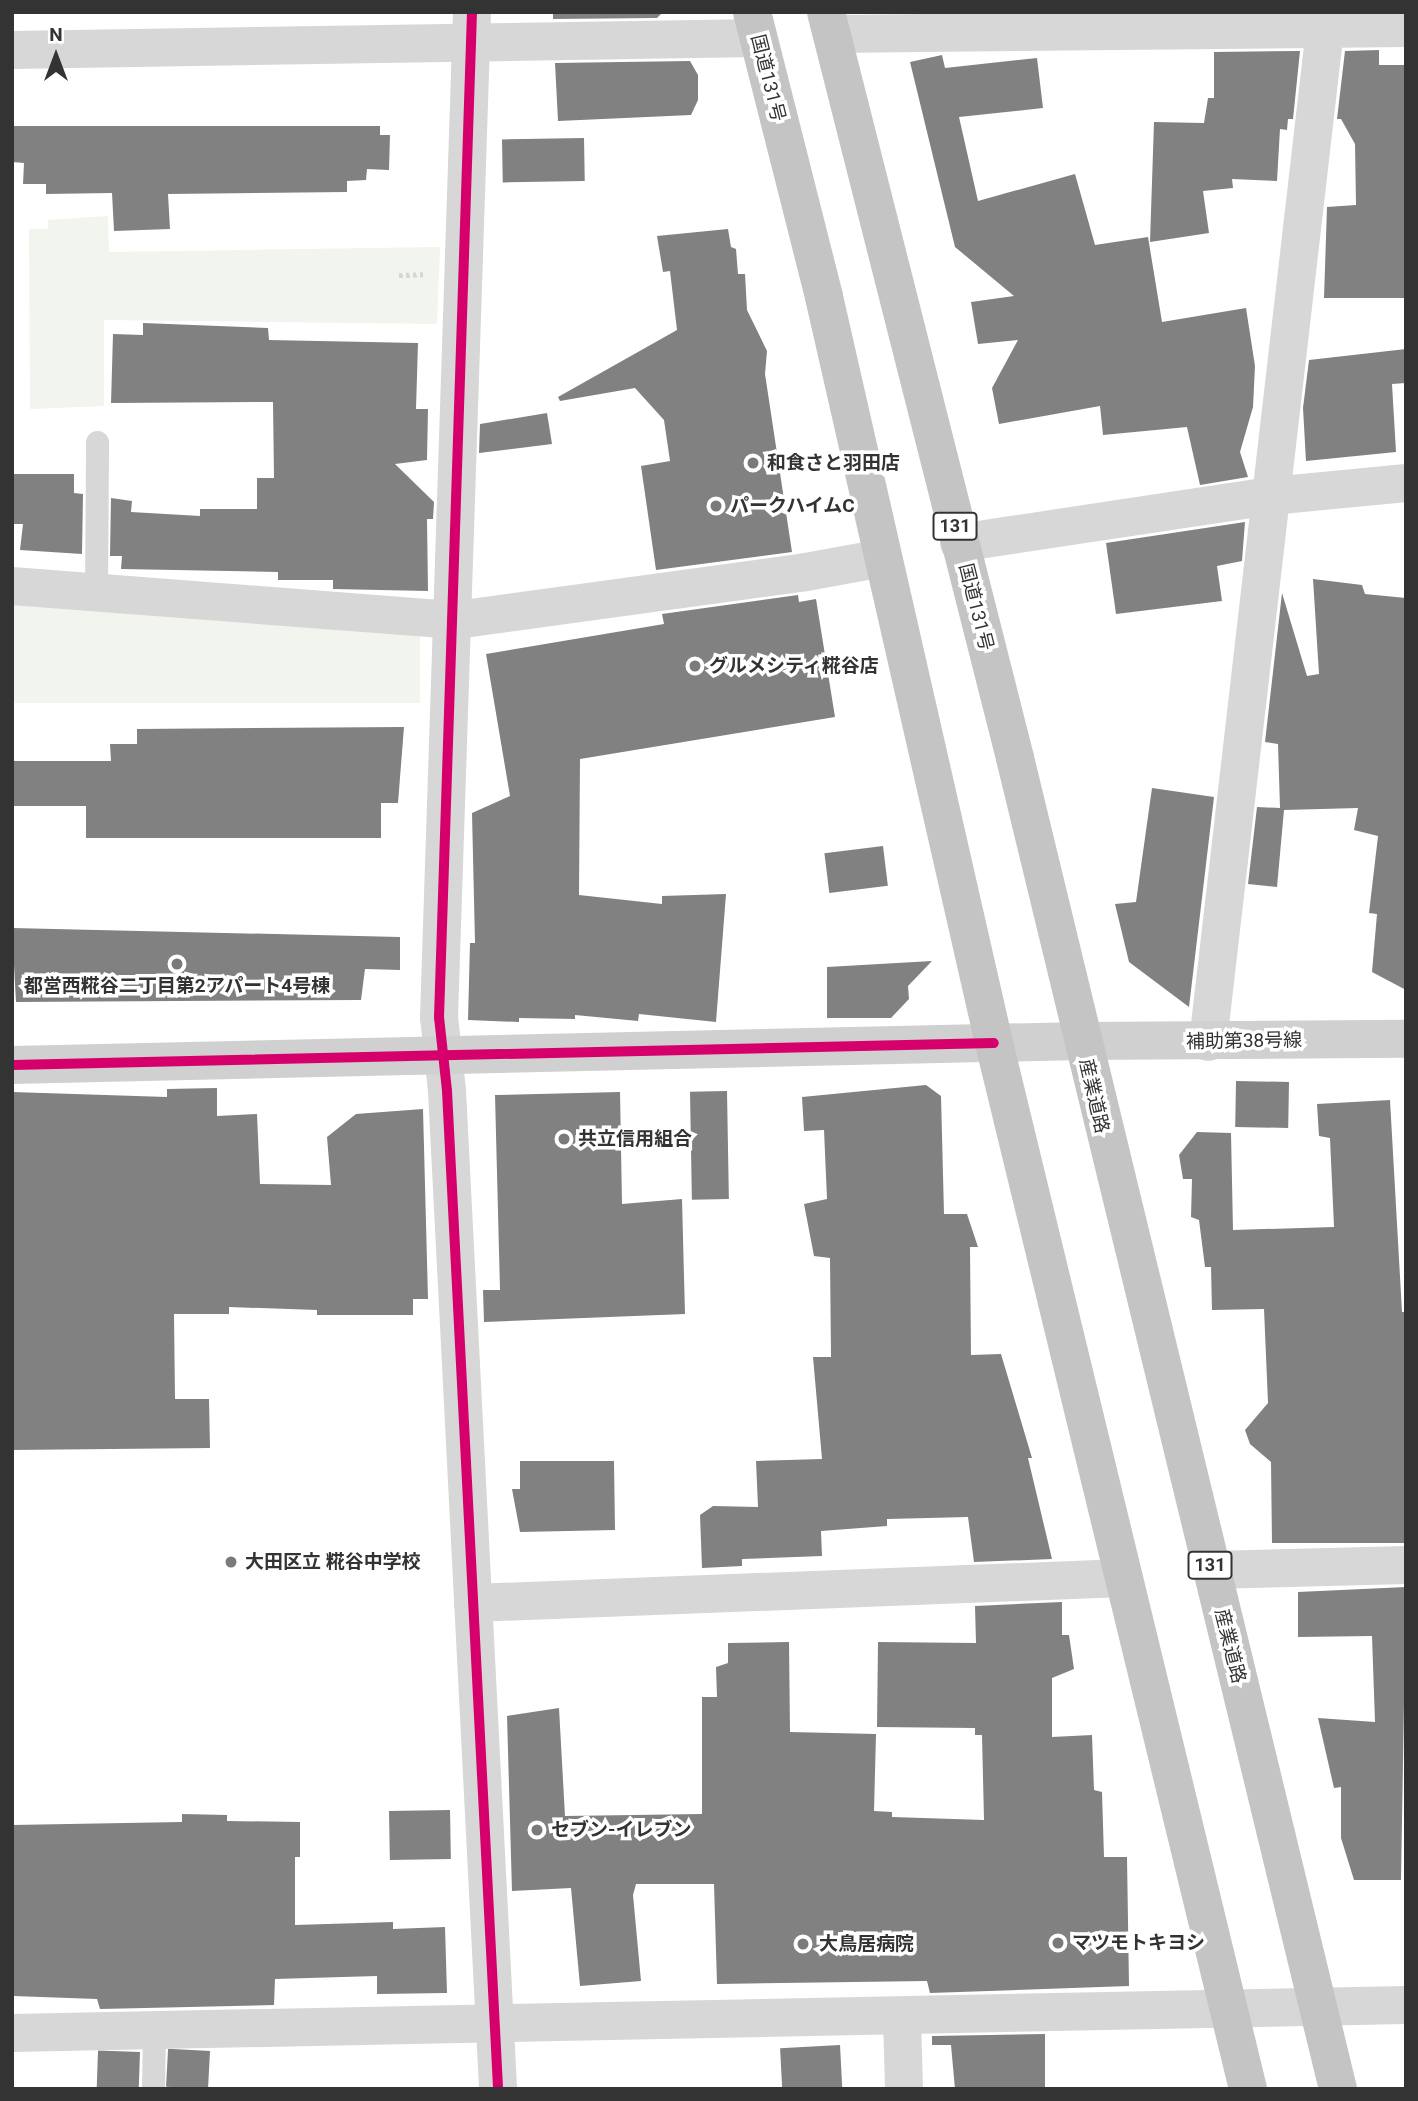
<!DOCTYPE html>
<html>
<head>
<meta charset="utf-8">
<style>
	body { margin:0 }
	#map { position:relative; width:1418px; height:2101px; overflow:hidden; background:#fff; font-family:Roboto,"Noto Sans JP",sans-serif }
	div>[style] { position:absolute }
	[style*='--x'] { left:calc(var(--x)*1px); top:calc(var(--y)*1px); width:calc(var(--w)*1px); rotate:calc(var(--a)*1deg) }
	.green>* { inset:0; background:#f1f5ed }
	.building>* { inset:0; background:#818181; transform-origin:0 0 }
	.path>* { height:4.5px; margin-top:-2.25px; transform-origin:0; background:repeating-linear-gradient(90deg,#d6d6d6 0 3.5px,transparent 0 7px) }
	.lane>* { height:23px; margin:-11.5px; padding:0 11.5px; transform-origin:11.5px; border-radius:11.5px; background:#d7d7d7 }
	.street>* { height:38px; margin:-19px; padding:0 19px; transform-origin:19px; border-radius:19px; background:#d7d7d7 }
	.secondary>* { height:38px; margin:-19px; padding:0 19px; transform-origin:19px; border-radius:19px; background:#d0d0d0 }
	.highway>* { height:38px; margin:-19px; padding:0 19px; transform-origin:19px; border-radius:19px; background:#c4c4c4 }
	.cycleway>* { height:10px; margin:-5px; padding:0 5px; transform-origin:5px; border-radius:5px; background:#d6006c }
	.dots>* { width:19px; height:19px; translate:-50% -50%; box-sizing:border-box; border:4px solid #fff; border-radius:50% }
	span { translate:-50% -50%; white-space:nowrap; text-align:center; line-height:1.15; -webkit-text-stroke:7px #fff; paint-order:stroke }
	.shield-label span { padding:2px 5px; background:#fff; border:2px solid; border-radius:5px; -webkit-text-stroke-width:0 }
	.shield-label { font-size:18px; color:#333; font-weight:700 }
	.street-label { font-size:19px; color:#333 }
	.poi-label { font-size:19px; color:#333; font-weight:700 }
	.left { translate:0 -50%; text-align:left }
	.frame { position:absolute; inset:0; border:14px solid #333; pointer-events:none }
	.north { position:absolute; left:21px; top:21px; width:70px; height:70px; -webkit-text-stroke:5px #fff; paint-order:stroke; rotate:0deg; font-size:19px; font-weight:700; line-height:28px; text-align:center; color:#333 }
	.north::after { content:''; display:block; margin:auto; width:24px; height:32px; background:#333; clip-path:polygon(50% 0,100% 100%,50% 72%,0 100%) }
</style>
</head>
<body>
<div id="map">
	<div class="green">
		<i style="clip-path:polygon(108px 216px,109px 252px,440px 247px,437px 324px,104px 320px,104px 406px,30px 409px,29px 229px,48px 229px,48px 220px)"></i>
		<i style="clip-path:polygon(12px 596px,420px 625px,420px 703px,12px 703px)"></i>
	</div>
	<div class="building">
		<i style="clip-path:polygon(553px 12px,663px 12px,657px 18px,553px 19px)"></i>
		<i style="clip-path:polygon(1379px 50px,1379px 65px,1406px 65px,1406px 298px,1324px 298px,1327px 207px,1356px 205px,1355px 144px,1341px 119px,1337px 119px,1345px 51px)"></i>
		<i style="clip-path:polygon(1300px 51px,1293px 119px,1288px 119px,1287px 130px,1280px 129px,1277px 181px,1232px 179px,1233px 188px,1203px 191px,1209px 233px,1150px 242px,1154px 122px,1204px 123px,1208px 98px,1214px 98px,1214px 52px)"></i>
		<i style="clip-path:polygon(942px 55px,945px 68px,1037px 58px,1043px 108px,959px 117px,978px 201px,1075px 174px,1095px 245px,1148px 237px,1162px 322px,1246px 308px,1255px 366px,1253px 407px,1240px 452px,1248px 477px,1200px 485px,1187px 427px,1103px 435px,1100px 406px,999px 424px,992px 388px,1018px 340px,978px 344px,971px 302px,1014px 296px,955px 247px,910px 62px)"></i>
		<i style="clip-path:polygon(690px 61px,698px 75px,698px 100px,691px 115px,558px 121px,555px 63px)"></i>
		<i style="clip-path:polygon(12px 126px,380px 126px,380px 135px,390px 135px,389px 170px,367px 169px,366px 180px,347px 181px,347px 192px,168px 194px,170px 229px,114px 231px,112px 193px,46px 194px,46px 184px,23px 184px,24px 163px,12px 162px)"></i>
		<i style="left:584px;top:138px;width:43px;height:82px;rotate:89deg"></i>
		<i style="clip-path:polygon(728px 229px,731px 247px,736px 249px,738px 274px,745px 274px,747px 310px,767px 351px,765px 374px,792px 552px,656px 570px,641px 466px,670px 461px,664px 420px,635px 388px,560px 401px,558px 397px,677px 330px,670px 271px,663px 272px,657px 236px)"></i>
		<i style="clip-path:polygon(143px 323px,268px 328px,269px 340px,418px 343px,416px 409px,428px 409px,427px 460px,395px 464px,434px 502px,433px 519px,427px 519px,428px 591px,333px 589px,333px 580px,278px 580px,278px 572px,121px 569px,122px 556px,110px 556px,111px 498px,132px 501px,131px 512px,200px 516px,200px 509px,257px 509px,257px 478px,274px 478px,273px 402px,111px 403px,113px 334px,143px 335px)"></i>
		<i style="clip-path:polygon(1406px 349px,1406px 383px,1392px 384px,1396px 452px,1306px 461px,1303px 408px,1309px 360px)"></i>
		<i style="clip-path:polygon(547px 413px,552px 444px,479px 453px,480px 424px)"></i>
		<i style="clip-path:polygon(12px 474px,74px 474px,74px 493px,83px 494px,82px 554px,20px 550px,23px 524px,12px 524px)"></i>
		<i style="clip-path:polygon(1245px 522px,1242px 561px,1217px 566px,1222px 601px,1116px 614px,1106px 543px)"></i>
		<i style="clip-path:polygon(1313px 579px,1362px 585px,1365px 594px,1406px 598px,1406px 990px,1372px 972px,1377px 914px,1369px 913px,1378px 836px,1354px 830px,1358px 808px,1284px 810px,1277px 887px,1248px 884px,1257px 807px,1280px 808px,1278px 744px,1265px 742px,1282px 593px,1307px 676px,1319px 674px)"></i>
		<i style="clip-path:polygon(798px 595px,799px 602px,816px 599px,835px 717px,580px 759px,579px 895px,662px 904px,662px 896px,726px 894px,716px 1022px,639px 1014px,638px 1021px,575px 1015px,575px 1019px,519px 1018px,519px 1022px,468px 1020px,470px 943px,475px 943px,472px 813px,510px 796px,486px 654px,664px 624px,662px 614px)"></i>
		<i style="clip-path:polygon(404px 727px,398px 803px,381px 803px,381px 838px,86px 838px,86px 806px,12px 806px,12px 761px,111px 761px,110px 744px,137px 744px,137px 729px)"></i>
		<i style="clip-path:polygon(1152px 788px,1214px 797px,1189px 1007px,1129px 962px,1115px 904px,1136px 902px)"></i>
		<i style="left:883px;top:846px;width:40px;height:59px;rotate:83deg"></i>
		<i style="clip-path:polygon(12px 928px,400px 937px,400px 970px,365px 969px,361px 1000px,16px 1002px)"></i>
		<i style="clip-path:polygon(932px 961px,908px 986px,909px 999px,891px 1018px,827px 1018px,827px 967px)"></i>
		<i style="left:1236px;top:1081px;width:53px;height:46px;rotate:1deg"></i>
		<i style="clip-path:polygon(926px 1085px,941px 1096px,944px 1214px,967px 1214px,978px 1247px,970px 1247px,971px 1355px,1001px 1354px,1032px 1458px,1028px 1458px,1052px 1559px,974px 1562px,968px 1517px,887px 1519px,887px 1526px,821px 1531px,822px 1556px,742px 1559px,742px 1566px,702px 1568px,700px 1515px,713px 1506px,758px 1507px,756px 1461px,822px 1459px,813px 1357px,831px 1357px,830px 1258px,814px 1256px,804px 1204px,827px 1199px,824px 1130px,804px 1131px,802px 1097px)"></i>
		<i style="clip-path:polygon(217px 1088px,217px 1116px,257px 1114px,260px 1184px,331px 1185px,327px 1137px,356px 1114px,423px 1109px,428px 1299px,413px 1299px,413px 1315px,317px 1315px,317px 1310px,229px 1307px,229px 1314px,174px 1314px,175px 1399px,209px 1399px,210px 1448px,12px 1450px,12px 1092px,167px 1097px,167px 1089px)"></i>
		<i style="left:727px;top:1091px;width:108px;height:37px;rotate:89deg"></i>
		<i style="clip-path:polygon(620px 1092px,622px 1204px,682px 1199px,685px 1314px,484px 1322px,483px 1290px,500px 1290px,495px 1095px)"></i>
		<i style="clip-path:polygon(1390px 1100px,1402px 1312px,1406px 1312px,1406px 1543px,1272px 1543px,1271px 1462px,1250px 1444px,1245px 1430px,1268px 1403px,1264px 1309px,1212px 1310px,1211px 1267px,1205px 1267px,1199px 1220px,1191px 1217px,1192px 1179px,1183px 1179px,1179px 1155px,1197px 1132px,1231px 1133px,1233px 1230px,1334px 1227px,1330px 1138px,1319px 1136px,1317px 1104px)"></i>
		<i style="clip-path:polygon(520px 1461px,614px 1461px,615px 1530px,520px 1532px,512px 1489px,520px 1489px)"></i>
		<i style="clip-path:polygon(1406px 1587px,1401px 1880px,1354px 1880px,1341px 1838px,1341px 1787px,1334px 1788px,1318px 1718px,1375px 1722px,1372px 1636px,1298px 1637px,1298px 1592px)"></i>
		<i style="clip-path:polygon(1062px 1602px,1062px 1635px,1069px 1635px,1074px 1669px,1052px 1678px,1052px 1737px,1092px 1735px,1094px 1790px,1102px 1792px,1104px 1857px,1127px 1857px,1129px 1986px,930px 1993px,927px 1981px,717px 1984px,714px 1884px,636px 1884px,633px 1895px,641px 1981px,580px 1986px,571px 1888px,512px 1891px,507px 1716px,559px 1708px,565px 1816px,702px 1814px,702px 1697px,717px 1697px,716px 1667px,728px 1663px,728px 1643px,789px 1642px,790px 1732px,876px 1734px,874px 1811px,892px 1812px,892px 1817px,984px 1820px,982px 1735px,975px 1735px,975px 1728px,877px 1727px,878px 1642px,976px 1643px,975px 1606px)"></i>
		<i style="left:450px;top:1810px;width:49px;height:61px;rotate:89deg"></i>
		<i style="clip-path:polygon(182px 1814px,227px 1815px,227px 1821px,300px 1822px,300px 1857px,295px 1857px,295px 1925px,393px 1922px,393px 1929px,445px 1927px,447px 1993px,377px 1994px,377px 1976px,275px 1979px,274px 2005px,100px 2009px,97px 1999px,13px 1996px,12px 1825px,182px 1822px)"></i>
		<i style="clip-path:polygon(1045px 2034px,1045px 2089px,955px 2089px,951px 2045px,932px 2045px,932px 2036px)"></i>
		<i style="left:840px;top:2045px;width:44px;height:60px;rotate:87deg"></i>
		<i style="left:210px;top:2051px;width:38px;height:42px;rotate:93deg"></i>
		<i style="left:140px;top:2052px;width:37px;height:42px;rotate:92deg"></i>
	</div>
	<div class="path">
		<i style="--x:399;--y:275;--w:24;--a:-2"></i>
	</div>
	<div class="lane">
		<i style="--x:96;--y:593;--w:151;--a:-89.6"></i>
		<i style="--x:153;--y:2089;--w:58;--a:-89"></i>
	</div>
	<div class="street">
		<i style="--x:472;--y:12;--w:1006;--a:91.88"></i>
		<i style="--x:439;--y:1017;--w:74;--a:83.8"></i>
		<i style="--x:447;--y:1091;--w:999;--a:87.07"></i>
		<i style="--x:832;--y:34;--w:574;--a:-0.6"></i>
		<i style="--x:12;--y:50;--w:746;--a:-0.92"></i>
		<i style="--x:959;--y:543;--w:316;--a:-8.6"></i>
		<i style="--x:1271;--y:496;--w:136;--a:-5.5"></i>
		<i style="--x:12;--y:586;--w:445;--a:4.4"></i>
		<i style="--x:456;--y:620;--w:353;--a:-7.8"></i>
		<i style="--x:806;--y:572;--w:78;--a:-10.3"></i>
		<i style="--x:1208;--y:1042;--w:1037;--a:-83.41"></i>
		<i style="--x:1211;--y:1570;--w:195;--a:-1.5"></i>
		<i style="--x:473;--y:1603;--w:651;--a:-2.2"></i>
		<i style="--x:902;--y:2017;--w:72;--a:88.4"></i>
		<i style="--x:12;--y:2033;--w:1394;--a:-1.15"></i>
	</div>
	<div class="secondary">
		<i style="--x:12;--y:1065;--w:1069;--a:-1.29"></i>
		<i style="--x:1081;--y:1041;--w:325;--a:-0.4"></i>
	</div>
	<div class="highway">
		<i style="--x:752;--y:12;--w:294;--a:75.8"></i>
		<i style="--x:824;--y:297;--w:765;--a:77.16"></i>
		<i style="--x:994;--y:1043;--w:1076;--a:76.35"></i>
		<i style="--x:826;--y:12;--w:770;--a:75.78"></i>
		<i style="--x:1015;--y:758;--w:1370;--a:76.36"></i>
	</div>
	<div class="cycleway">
		<i style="--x:472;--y:12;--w:1006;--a:91.88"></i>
		<i style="--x:439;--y:1017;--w:74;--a:83.8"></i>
		<i style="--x:447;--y:1091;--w:999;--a:87.07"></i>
		<i style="--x:12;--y:1065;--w:982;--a:-1.28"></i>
	</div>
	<div class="dots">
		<i style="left:753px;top:463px;background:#7a7a7a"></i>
		<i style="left:716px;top:506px;background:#7a7a7a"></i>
		<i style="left:695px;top:666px;background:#7a7a7a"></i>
		<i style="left:177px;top:964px;background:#7a7a7a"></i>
		<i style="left:564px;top:1139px;background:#7a7a7a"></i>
		<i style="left:231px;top:1562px;background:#7a7a7a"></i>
		<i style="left:537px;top:1830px;background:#7a7a7a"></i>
		<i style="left:1058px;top:1943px;background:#7a7a7a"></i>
		<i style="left:803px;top:1944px;background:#7a7a7a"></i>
	</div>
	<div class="shield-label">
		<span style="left:955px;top:526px">131</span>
		<span style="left:1210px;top:1565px">131</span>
	</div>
	<div class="street-label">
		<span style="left:768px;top:78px;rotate:76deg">国道131号</span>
		<span style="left:976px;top:607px;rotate:76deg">国道131号</span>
		<span style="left:1244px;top:1041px;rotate:-1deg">補助第38号線</span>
		<span style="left:1094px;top:1096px;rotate:77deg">産業道路</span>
		<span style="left:1230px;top:1646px;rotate:76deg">産業道路</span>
	</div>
	<div class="poi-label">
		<span class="left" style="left:767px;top:463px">和食さと羽田店</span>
		<span class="left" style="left:730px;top:506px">パークハイムC</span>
		<span class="left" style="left:709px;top:666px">グルメシティ糀谷店</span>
		<span style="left:177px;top:986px">都営西糀谷二丁目第2アパート4号棟</span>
		<span class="left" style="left:578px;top:1139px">共立信用組合</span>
		<span class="left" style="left:245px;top:1562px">大田区立 糀谷中学校</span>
		<span class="left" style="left:551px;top:1830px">セブン-イレブン</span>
		<span class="left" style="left:1072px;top:1943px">マツモトキヨシ</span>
		<span class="left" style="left:819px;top:1944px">大鳥居病院</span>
	</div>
	<div class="frame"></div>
	<div class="north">N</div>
</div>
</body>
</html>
